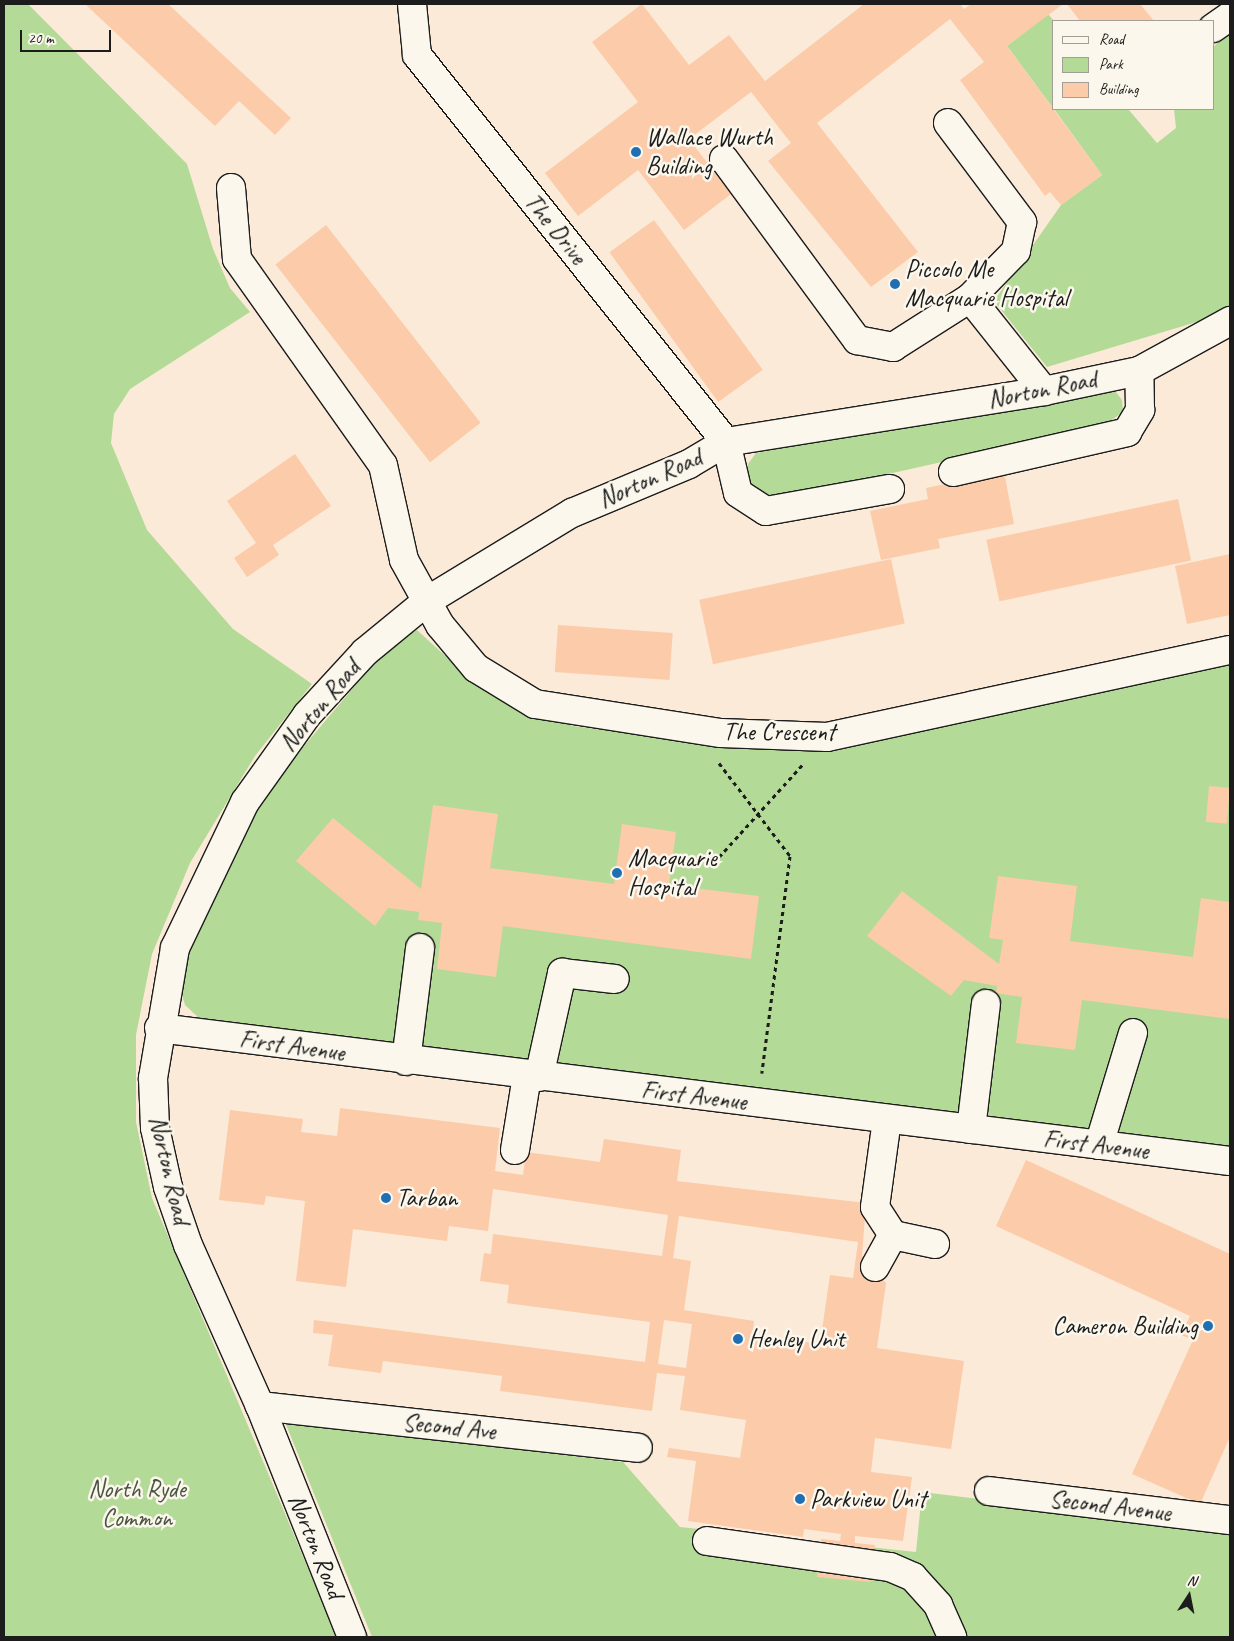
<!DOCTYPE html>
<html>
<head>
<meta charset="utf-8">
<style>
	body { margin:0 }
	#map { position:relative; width:1234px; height:1641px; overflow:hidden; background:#fbf7ec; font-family:Caveat,sans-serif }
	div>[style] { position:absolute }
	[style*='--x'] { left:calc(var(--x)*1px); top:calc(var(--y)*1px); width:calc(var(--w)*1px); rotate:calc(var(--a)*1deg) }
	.built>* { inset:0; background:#fbead8 }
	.green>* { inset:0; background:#b3da96 }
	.building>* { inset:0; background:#fbcbaa; transform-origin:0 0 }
	.path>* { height:3px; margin-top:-1.5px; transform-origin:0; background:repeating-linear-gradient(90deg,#1c1c1c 0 4px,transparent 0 8px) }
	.roads { filter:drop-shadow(1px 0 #1c1c1c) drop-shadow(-1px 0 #1c1c1c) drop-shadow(0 1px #1c1c1c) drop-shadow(0 -1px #1c1c1c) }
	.minor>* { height:28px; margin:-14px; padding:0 14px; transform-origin:14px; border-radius:14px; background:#fbf7ec }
	.dots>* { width:14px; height:14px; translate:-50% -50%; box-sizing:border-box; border:2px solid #fbf7ec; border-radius:50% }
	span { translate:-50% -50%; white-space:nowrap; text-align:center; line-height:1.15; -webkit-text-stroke:5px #fbf7ec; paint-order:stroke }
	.poi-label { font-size:25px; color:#1c1c1c }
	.left { translate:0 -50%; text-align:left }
	.right { translate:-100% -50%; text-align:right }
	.street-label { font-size:25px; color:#1c1c1c }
	.park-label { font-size:25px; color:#495541 }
	.frame { position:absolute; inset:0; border:5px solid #1c1c1c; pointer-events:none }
	.legend { position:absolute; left:1052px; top:20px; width:162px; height:90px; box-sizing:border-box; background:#fbf7ec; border:1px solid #a29f99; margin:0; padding:6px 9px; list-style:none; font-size:15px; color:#1c1c1c }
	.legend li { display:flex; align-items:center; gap:10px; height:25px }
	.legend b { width:25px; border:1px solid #a29f99 }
	.north { position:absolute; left:1164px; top:1571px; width:50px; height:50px; -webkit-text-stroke:4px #fbf7ec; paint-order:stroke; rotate:11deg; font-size:14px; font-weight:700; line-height:20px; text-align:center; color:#1c1c1c }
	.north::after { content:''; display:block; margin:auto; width:18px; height:22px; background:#1c1c1c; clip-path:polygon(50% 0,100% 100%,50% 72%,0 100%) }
	.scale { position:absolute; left:20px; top:30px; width:91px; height:22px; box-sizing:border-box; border:2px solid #1c1c1c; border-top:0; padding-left:6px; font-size:15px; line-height:18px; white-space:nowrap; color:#1c1c1c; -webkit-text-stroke:4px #fbf7ec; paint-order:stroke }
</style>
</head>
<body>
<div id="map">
	<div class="built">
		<i style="clip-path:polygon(evenodd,4px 4px,1230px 4px,1230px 1637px,4px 1637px,4px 4px,1053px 21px,1213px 21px,1213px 109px,1053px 109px,1053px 21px)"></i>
	</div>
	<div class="green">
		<i style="clip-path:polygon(4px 4px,28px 4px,187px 164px,213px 249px,230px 288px,250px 312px,130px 389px,114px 414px,111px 443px,147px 530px,233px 629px,312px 684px,255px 756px,190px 863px,152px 954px,136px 1035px,136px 1122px,152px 1198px,337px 1637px,4px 1637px)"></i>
		<i style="clip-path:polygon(1048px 14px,1054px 21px,1053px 108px,1007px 46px)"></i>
		<i style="clip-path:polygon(1230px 33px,1230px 306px,1213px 317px,1047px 367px,994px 301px,1061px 205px,1102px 175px,1054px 109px,1128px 109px,1157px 143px,1176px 128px,1174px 109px,1213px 109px,1213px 47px)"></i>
		<i style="clip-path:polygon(1096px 389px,1115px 391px,1122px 400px,1123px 412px,1103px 426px,767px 501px,754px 493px,748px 482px,748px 464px,756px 453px)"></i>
		<i style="clip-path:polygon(417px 630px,476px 684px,573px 726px,727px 746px,830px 752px,1230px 661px,1230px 1146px,199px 1018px,185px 1005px,180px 988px,183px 966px,246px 826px,270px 786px,388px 647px)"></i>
		<i style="clip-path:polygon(285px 1422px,623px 1462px,680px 1527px,916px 1552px,922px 1492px,1230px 1530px,1230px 1637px,372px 1637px)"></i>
	</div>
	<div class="building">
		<i style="clip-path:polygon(85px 4px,168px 4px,291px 118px,275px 135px,239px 101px,215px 126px)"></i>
		<i style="clip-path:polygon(642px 4px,689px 65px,729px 35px,765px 81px,864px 4px,960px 4px,964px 9px,971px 4px,1063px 4px,1007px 46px,1102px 175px,1061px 205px,1050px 192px,1045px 196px,960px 80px,984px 62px,950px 19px,817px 123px,918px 252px,871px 287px,768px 161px,791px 143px,751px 92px,689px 139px,731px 194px,684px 230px,638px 170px,578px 216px,545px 173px,638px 102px,592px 42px)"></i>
		<i style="clip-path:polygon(1067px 4px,1140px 4px,1154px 21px,1080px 21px)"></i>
		<i style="left:654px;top:220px;width:185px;height:55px;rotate:54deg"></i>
		<i style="left:326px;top:225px;width:251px;height:64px;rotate:52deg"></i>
		<i style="clip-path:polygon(295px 454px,331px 506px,273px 545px,279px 555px,247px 577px,234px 558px,256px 543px,227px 501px)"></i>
		<i style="clip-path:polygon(1004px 472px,1014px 524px,938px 539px,940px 548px,881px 560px,870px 511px,928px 499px,926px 488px)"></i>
		<i style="left:1178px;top:499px;width:63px;height:196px;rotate:78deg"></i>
		<i style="clip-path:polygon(1230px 554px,1230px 615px,1187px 624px,1175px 566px)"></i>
		<i style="left:891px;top:559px;width:66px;height:196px;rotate:78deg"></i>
		<i style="left:558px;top:625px;width:115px;height:47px;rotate:4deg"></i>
		<i style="left:1209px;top:786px;width:21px;height:36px;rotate:5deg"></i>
		<i style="clip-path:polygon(433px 805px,498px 814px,490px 868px,614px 884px,622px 824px,676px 832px,669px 885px,759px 896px,751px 959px,503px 926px,496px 977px,437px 969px,442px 923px,418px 920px,419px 912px,388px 908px,375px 926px,296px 861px,333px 818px,421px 889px)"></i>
		<i style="clip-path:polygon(998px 876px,1077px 886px,1070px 941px,1193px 957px,1201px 898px,1230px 902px,1230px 1019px,1082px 1000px,1075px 1050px,1016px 1043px,1022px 997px,996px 993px,997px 986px,964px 980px,951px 996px,867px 936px,902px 891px,999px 964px,1003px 940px,989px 938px)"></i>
		<i style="clip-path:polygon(evenodd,340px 1108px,500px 1128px,495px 1171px,523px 1175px,526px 1152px,600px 1162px,604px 1139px,681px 1150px,677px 1181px,866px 1203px,862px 1256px,886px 1283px,877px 1348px,964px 1361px,951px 1449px,875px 1438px,871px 1472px,912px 1477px,903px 1541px,855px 1536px,855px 1543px,875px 1545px,871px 1582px,817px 1577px,821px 1539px,840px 1541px,841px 1534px,804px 1529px,803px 1537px,688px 1521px,696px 1461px,667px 1457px,669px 1448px,740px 1458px,746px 1420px,680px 1410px,685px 1376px,657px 1373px,652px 1411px,500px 1391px,502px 1376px,383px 1361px,381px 1373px,328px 1366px,333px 1335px,313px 1333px,314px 1320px,645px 1362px,650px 1322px,507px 1303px,509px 1285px,480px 1281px,484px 1253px,491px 1254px,493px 1234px,662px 1256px,668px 1215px,493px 1189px,488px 1231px,449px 1226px,447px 1241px,353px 1229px,346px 1287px,296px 1281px,305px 1201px,266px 1196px,264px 1205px,219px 1200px,230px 1110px,303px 1119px,301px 1132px,337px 1136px,340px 1108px,679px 1216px,858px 1242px,853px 1278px,830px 1275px,820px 1344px,753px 1334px,754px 1321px,684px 1310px,691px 1261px,673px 1258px,679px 1216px,340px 1108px,664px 1320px,692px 1324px,686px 1368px,658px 1364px,664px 1320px)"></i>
		<i style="clip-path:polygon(1026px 1160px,1230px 1254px,1230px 1437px,1200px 1504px,1132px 1474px,1193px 1340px,1181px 1335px,1190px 1316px,996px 1226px)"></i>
	</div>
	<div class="path">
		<i style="--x:719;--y:763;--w:117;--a:52.6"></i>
		<i style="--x:790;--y:856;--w:219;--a:97.4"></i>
		<i style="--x:719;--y:857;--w:124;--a:-47.9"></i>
	</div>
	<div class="roads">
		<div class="minor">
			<i style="--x:412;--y:4;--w:51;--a:84.4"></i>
			<i style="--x:417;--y:55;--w:495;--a:51.4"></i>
			<i style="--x:726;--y:442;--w:52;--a:76.8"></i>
			<i style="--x:738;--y:493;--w:33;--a:33"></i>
			<i style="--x:766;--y:511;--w:126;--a:-10.1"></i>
			<i style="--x:1213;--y:28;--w:21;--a:-35"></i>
			<i style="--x:948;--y:123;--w:124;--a:53.2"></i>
			<i style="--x:1022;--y:222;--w:30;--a:102"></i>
			<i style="--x:1016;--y:251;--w:66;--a:134.4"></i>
			<i style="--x:724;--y:159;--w:225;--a:53.7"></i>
			<i style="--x:857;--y:340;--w:37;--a:11"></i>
			<i style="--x:893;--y:347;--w:91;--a:-32.5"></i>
			<i style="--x:970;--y:298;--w:119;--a:51.5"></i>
			<i style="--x:231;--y:188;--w:71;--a:85.2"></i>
			<i style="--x:237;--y:259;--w:252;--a:54.7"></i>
			<i style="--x:383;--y:465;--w:97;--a:77.5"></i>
			<i style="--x:404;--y:560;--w:74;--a:61"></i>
			<i style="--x:440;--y:625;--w:56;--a:50.1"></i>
			<i style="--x:476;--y:668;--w:69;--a:31.4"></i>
			<i style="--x:535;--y:704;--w:188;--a:8.9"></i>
			<i style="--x:721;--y:733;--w:106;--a:2.2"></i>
			<i style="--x:827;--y:737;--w:412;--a:-12.2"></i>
			<i style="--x:953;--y:472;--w:179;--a:-12.9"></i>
			<i style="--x:1127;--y:432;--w:26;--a:-59"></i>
			<i style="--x:1140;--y:410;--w:39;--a:-91"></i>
			<i style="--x:159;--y:1028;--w:1079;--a:7.08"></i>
			<i style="--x:406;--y:1061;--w:114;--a:-82.9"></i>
			<i style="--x:539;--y:1077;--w:107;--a:-77.5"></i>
			<i style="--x:562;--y:973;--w:53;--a:6.5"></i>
			<i style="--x:971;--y:1129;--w:126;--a:-83.2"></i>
			<i style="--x:1099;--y:1145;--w:117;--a:-73.1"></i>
			<i style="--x:515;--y:1150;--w:75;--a:-80.8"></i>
			<i style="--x:893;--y:1235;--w:43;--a:12.1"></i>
			<i style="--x:875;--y:1267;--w:37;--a:-61"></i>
			<i style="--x:893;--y:1235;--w:33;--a:-123"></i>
			<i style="--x:875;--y:1207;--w:89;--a:-82.2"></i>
			<i style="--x:260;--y:1406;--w:380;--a:6.3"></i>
			<i style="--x:989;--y:1491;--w:243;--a:6.9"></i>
			<i style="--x:707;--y:1541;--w:185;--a:8.1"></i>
			<i style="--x:890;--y:1567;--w:25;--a:23"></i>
			<i style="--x:913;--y:1577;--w:38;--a:48"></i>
			<i style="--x:938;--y:1605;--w:35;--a:66"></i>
			<i style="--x:352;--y:1637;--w:249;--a:-111.7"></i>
			<i style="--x:260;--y:1406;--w:176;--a:-114.1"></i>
			<i style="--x:188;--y:1245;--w:61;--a:-109"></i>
			<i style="--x:168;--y:1187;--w:60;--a:-102.4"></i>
			<i style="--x:155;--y:1128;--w:50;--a:-92.3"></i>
			<i style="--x:153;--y:1078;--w:132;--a:-80.4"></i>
			<i style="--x:175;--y:948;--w:162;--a:-64.4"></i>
			<i style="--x:245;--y:802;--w:107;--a:-54.5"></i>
			<i style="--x:307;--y:715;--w:86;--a:-47.4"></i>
			<i style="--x:365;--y:652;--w:80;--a:-39.4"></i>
			<i style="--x:427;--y:601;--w:170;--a:-31.3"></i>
			<i style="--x:572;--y:513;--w:127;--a:-22.7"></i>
			<i style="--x:689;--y:464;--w:43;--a:-30.7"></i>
			<i style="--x:726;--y:442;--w:322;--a:-9.1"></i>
			<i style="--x:1044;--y:391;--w:97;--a:-11.9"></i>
			<i style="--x:1139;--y:371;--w:104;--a:-28.8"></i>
		</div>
	</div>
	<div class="dots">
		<i style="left:636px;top:152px;background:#1f6fb2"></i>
		<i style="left:895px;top:284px;background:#1f6fb2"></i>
		<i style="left:617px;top:873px;background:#1f6fb2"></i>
		<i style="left:386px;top:1198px;background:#1f6fb2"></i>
		<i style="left:1208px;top:1326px;background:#1f6fb2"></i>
		<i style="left:738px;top:1339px;background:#1f6fb2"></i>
		<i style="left:800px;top:1499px;background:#1f6fb2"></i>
	</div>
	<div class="poi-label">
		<span class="left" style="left:646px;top:152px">Wallace Wurth<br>Building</span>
		<span class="left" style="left:905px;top:284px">Piccolo Me<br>Macquarie Hospital</span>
		<span class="left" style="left:628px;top:873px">Macquarie<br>Hospital</span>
		<span class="left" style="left:396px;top:1198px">Tarban</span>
		<span class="right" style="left:1198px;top:1326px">Cameron Building</span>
		<span class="left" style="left:748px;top:1339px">Henley Unit</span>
		<span class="left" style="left:810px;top:1499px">Parkview Unit</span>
	</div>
	<div class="street-label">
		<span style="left:555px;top:229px;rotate:51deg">The Drive</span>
		<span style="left:1042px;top:390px;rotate:-11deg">Norton Road</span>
		<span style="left:650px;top:479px;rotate:-24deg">Norton Road</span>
		<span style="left:320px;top:706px;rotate:-50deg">Norton Road</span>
		<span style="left:779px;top:732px">The Crescent</span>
		<span style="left:292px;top:1046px;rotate:8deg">First Avenue</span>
		<span style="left:694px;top:1096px;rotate:7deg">First Avenue</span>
		<span style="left:1096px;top:1145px;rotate:7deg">First Avenue</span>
		<span style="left:169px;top:1170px;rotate:77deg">Norton Road</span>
		<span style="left:449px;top:1427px;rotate:6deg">Second Ave</span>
		<span style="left:1110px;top:1506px;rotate:7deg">Second Avenue</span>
		<span style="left:316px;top:1546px;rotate:68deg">Norton Road</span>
	</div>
	<div class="park-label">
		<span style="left:137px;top:1504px">North Ryde<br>Common</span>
	</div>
	<div class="frame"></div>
	<ul class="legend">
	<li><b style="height:6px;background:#fbf7ec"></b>Road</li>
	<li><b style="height:14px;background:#b3da96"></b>Park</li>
	<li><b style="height:14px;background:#fbcbaa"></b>Building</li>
	</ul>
	<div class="north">N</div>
	<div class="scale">20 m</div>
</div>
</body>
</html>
